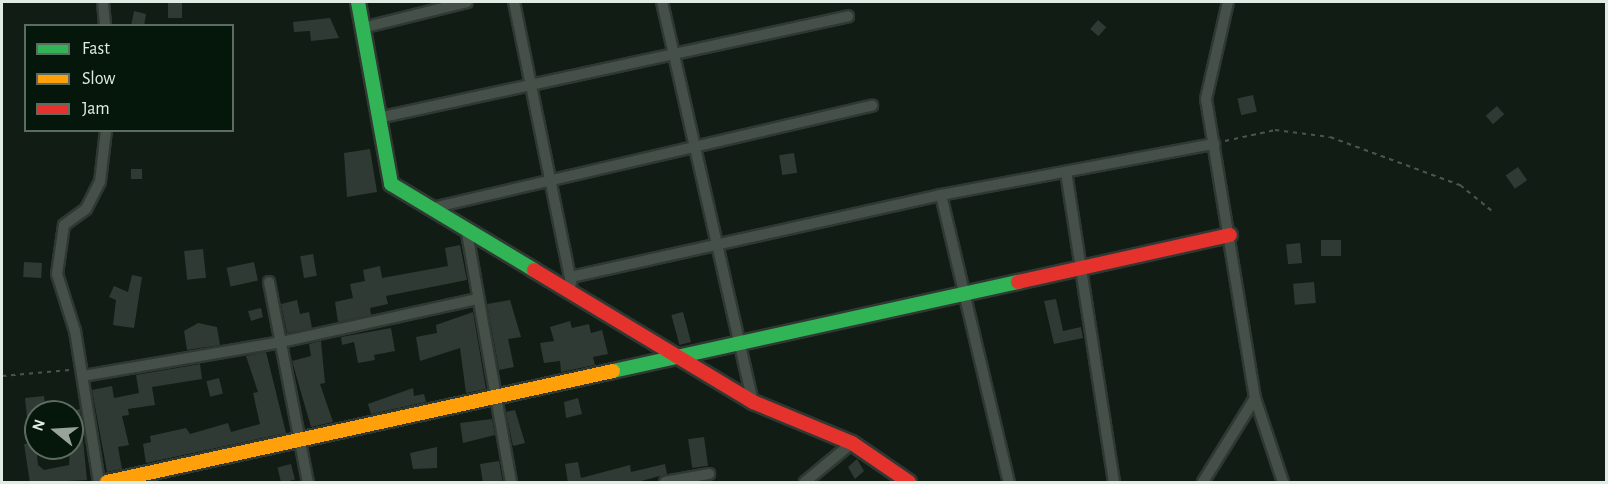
<!DOCTYPE html>
<html>
<head>
<meta charset="utf-8">
<style>
	body { margin:0 }
	#map { position:relative; width:1608px; height:484px; overflow:hidden; background:#111c15; font-family:"Alegreya Sans",sans-serif }
	div>[style] { position:absolute }
	[style*='--x'] { left:calc(var(--x)*1px); top:calc(var(--y)*1px); width:calc(var(--w)*1px); rotate:calc(var(--a)*1deg) }
	.building>* { inset:0; background:#303a34; transform-origin:0 0 }
	.path>* { height:2px; margin-top:-1px; transform-origin:0; background:repeating-linear-gradient(90deg,#4b554f 0 4.5px,transparent 0 9px) }
	.roads { filter:drop-shadow(2px 0 #2f3833) drop-shadow(-2px 0 #2f3833) drop-shadow(0 2px #2f3833) drop-shadow(0 -2px #2f3833) }
	.street>* { height:10px; margin:-5px; padding:0 5px; transform-origin:5px; border-radius:5px; background:#455049 }
	.fast>* { height:14px; margin:-7px; padding:0 7px; transform-origin:7px; border-radius:7px; background:#30b455 }
	.slow>* { height:14px; margin:-7px; padding:0 7px; transform-origin:7px; border-radius:7px; background:#ff9f0a }
	.jam>* { height:14px; margin:-7px; padding:0 7px; transform-origin:7px; border-radius:7px; background:#e5322d }
	span { translate:-50% -50%; white-space:nowrap; text-align:center; line-height:1.15; -webkit-text-stroke:5px #05170b; paint-order:stroke }
	.frame { position:absolute; inset:0; border:3px solid #e0ece3; pointer-events:none }
	.legend { position:absolute; left:24px; top:24px; width:210px; height:108px; box-sizing:border-box; background:#05170b; border:2px solid #5d6c61; margin:0; padding:8px 10px; list-style:none; font-size:18px; color:#e0ece3 }
	.legend li { display:flex; align-items:center; gap:12px; height:30px }
	.legend b { width:30px; border:2px solid #5d6c61 }
	.north { position:absolute; left:24px; top:400px; width:60px; height:60px; box-sizing:border-box; background:#05170b; border:2px solid #5d6c61; border-radius:50%; rotate:288deg; font-size:16px; font-weight:700; line-height:24px; text-align:center; color:#e0ece3 }
	.north::after { content:''; display:block; margin:auto; width:21px; height:27px; background:#98a39b; clip-path:polygon(50% 0,100% 100%,50% 72%,0 100%) }
</style>
</head>
<body>
<div id="map">
	<div class="building">
		<i style="left:168px;top:2px;width:14px;height:16px"></i>
		<i style="clip-path:polygon(134px 11px,146px 14px,144px 26px,131px 26px)"></i>
		<i style="clip-path:polygon(330px 18px,339px 38px,311px 41px,310px 31px,294px 32px,293px 22px)"></i>
		<i style="left:1098px;top:20px;width:11px;height:12px;rotate:41deg"></i>
		<i style="left:1253px;top:95px;width:17px;height:16px;rotate:77deg"></i>
		<i style="left:1497px;top:106px;width:11px;height:15px;rotate:49deg"></i>
		<i style="clip-path:polygon(370px 149px,377px 192px,347px 197px,344px 153px)"></i>
		<i style="left:794px;top:153px;width:20px;height:15px;rotate:81deg"></i>
		<i style="left:1518px;top:167px;width:16px;height:15px;rotate:55deg"></i>
		<i style="left:131px;top:169px;width:11px;height:10px"></i>
		<i style="left:1341px;top:240px;width:16px;height:20px;rotate:90deg"></i>
		<i style="left:1300px;top:243px;width:20px;height:14px;rotate:84deg"></i>
		<i style="clip-path:polygon(460px 245px,467px 280px,386px 296px,388px 304px,370px 308px,371px 315px,338px 322px,335px 302px,353px 298px,350px 284px,365px 281px,363px 270px,380px 266px,382px 278px,448px 266px,445px 248px)"></i>
		<i style="left:203px;top:249px;width:29px;height:19px;rotate:84deg"></i>
		<i style="left:313px;top:254px;width:22px;height:13px;rotate:80deg"></i>
		<i style="left:24px;top:262px;width:18px;height:15px;rotate:3deg"></i>
		<i style="left:254px;top:262px;width:19px;height:28px;rotate:78deg"></i>
		<i style="clip-path:polygon(132px 275px,142px 277px,134px 328px,113px 325px,116px 300px,109px 297px,114px 286px,128px 292px)"></i>
		<i style="left:1314px;top:282px;width:21px;height:21px;rotate:85deg"></i>
		<i style="clip-path:polygon(1056px 299px,1063px 331px,1081px 327px,1083px 338px,1054px 344px,1044px 301px)"></i>
		<i style="clip-path:polygon(297px 300px,300px 314px,309px 312px,312px 328px,287px 333px,281px 304px)"></i>
		<i style="clip-path:polygon(510px 300px,521px 337px,508px 339px,514px 367px,499px 370px,487px 304px)"></i>
		<i style="clip-path:polygon(261px 308px,263px 317px,251px 321px,248px 311px)"></i>
		<i style="clip-path:polygon(473px 312px,486px 389px,466px 393px,460px 348px,420px 361px,416px 337px,437px 333px,436px 325px)"></i>
		<i style="left:683px;top:312px;width:31px;height:12px;rotate:75deg"></i>
		<i style="clip-path:polygon(570px 321px,572px 328px,589px 324px,591px 333px,602px 330px,608px 354px,593px 357px,595px 365px,561px 372px,560px 361px,544px 363px,540px 343px,554px 341px,550px 327px)"></i>
		<i style="clip-path:polygon(198px 323px,217px 327px,220px 345px,187px 350px,184px 331px)"></i>
		<i style="clip-path:polygon(391px 328px,395px 351px,374px 355px,375px 360px,358px 363px,354px 342px,342px 345px,341px 337px)"></i>
		<i style="clip-path:polygon(321px 341px,325px 383px,320px 384px,333px 422px,311px 427px,292px 361px,311px 356px,309px 344px)"></i>
		<i style="clip-path:polygon(266px 352px,286px 433px,146px 463px,143px 444px,151px 442px,150px 436px,186px 428px,190px 434px,228px 423px,231px 432px,260px 424px,253px 393px,258px 392px,246px 356px)"></i>
		<i style="clip-path:polygon(200px 364px,202px 379px,152px 387px,155px 405px,128px 409px,129px 415px,122px 416px,129px 445px,118px 447px,122px 469px,107px 472px,92px 390px,112px 386px,114px 398px,139px 393px,136px 375px)"></i>
		<i style="left:219px;top:378px;width:16px;height:13px;rotate:76deg"></i>
		<i style="clip-path:polygon(413px 388px,414px 396px,424px 394px,426px 402px,371px 414px,368px 404px)"></i>
		<i style="clip-path:polygon(44px 396px,46px 412px,36px 412px,36px 437px,29px 437px,25px 398px)"></i>
		<i style="clip-path:polygon(578px 398px,582px 414px,566px 418px,564px 402px)"></i>
		<i style="clip-path:polygon(80px 409px,87px 480px,30px 483px,24px 444px,36px 443px,38px 465px,44px 470px,69px 465px,72px 411px)"></i>
		<i style="clip-path:polygon(515px 410px,525px 443px,513px 446px,506px 412px)"></i>
		<i style="clip-path:polygon(492px 419px,495px 435px,463px 443px,460px 423px)"></i>
		<i style="left:704px;top:437px;width:29px;height:16px;rotate:82deg"></i>
		<i style="clip-path:polygon(437px 447px,437px 468px,413px 469px,410px 453px)"></i>
		<i style="clip-path:polygon(857px 459px,864px 471px,855px 479px,848px 467px)"></i>
		<i style="clip-path:polygon(499px 461px,503px 483px,483px 483px,480px 464px)"></i>
		<i style="clip-path:polygon(578px 462px,581px 478px,630px 465px,631px 472px,665px 464px,667px 474px,634px 483px,568px 483px,565px 464px)"></i>
		<i style="left:291px;top:464px;width:16px;height:14px;rotate:76deg"></i>
	</div>
	<div class="path">
		<i style="--x:1225;--y:141;--w:51;--a:-12.4"></i>
		<i style="--x:1275;--y:130;--w:55;--a:7.3"></i>
		<i style="--x:1330;--y:137;--w:139;--a:20.3"></i>
		<i style="--x:1460;--y:185;--w:41;--a:39.1"></i>
		<i style="--x:2;--y:376;--w:68;--a:-5"></i>
	</div>
	<div class="roads">
		<div class="street">
			<i style="--x:103;--y:2;--w:24;--a:85"></i>
			<i style="--x:514;--y:2;--w:287;--a:78.5"></i>
			<i style="--x:662;--y:2;--w:410;--a:77.2"></i>
			<i style="--x:1228;--y:2;--w:99;--a:102.8"></i>
			<i style="--x:1206;--y:99;--w:303;--a:80.7"></i>
			<i style="--x:1255;--y:398;--w:89;--a:71.6"></i>
			<i style="--x:362;--y:28;--w:108;--a:-13.9"></i>
			<i style="--x:378;--y:118;--w:481;--a:-12.2"></i>
			<i style="--x:1066;--y:172;--w:314;--a:81.2"></i>
			<i style="--x:941;--y:195;--w:295;--a:76.7"></i>
			<i style="--x:432;--y:208;--w:452;--a:-13.1"></i>
			<i style="--x:466;--y:227;--w:259;--a:80"></i>
			<i style="--x:571;--y:277;--w:379;--a:-12.5"></i>
			<i style="--x:941;--y:195;--w:278;--a:-10.6"></i>
			<i style="--x:269;--y:282;--w:204;--a:79"></i>
			<i style="--x:83;--y:376;--w:201;--a:-9.7"></i>
			<i style="--x:281;--y:342;--w:201;--a:-12.4"></i>
			<i style="--x:99;--y:482;--w:153;--a:-99"></i>
			<i style="--x:75;--y:331;--w:60;--a:-107.5"></i>
			<i style="--x:57;--y:274;--w:49;--a:-81.9"></i>
			<i style="--x:64;--y:225;--w:27;--a:-36"></i>
			<i style="--x:86;--y:209;--w:30;--a:-63"></i>
			<i style="--x:100;--y:182;--w:52;--a:-83.4"></i>
			<i style="--x:665;--y:482;--w:45;--a:-10.3"></i>
			<i style="--x:805;--y:482;--w:61;--a:-39.7"></i>
			<i style="--x:1203;--y:482;--w:99;--a:-58.2"></i>
		</div>
		<div class="fast">
			<i style="--x:358;--y:2;--w:185;--a:79.7"></i>
			<i style="--x:391;--y:184;--w:167;--a:31"></i>
			<i style="--x:613;--y:371;--w:415;--a:-12.4"></i>
		</div>
		<div class="slow">
			<i style="--x:107;--y:482;--w:518;--a:-12.37"></i>
		</div>
		<div class="jam">
			<i style="--x:534;--y:270;--w:256;--a:31.1"></i>
			<i style="--x:753;--y:402;--w:107;--a:22.5"></i>
			<i style="--x:852;--y:443;--w:69;--a:34.4"></i>
			<i style="--x:1018;--y:282;--w:217;--a:-12.5"></i>
		</div>
	</div>
	<div class="frame"></div>
	<ul class="legend">
	<li><b style="height:8px;background:#30b455"></b>Fast</li>
	<li><b style="height:8px;background:#ff9f0a"></b>Slow</li>
	<li><b style="height:8px;background:#e5322d"></b>Jam</li>
	</ul>
	<div class="north">N</div>
</div>
</body>
</html>
